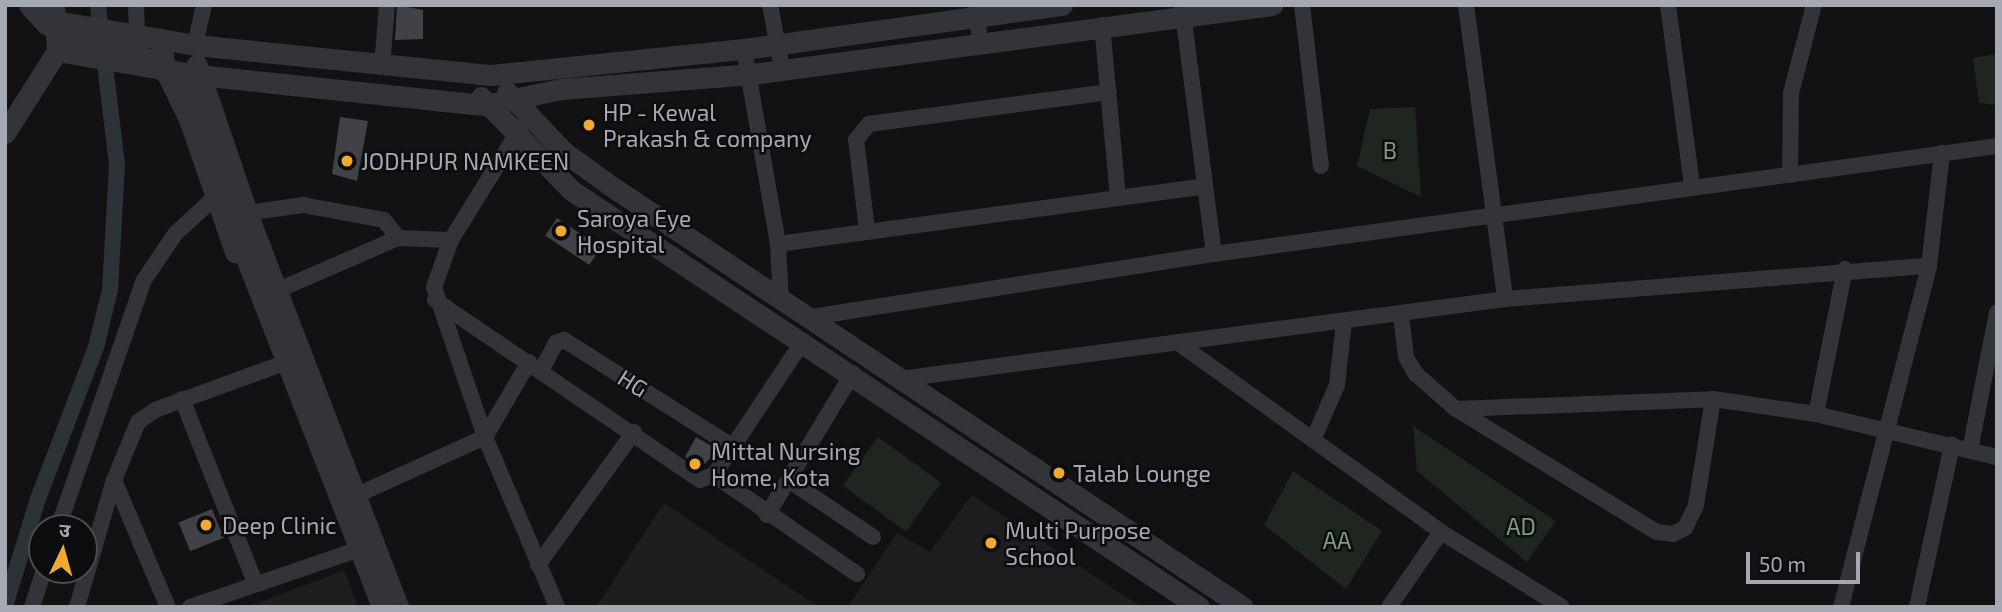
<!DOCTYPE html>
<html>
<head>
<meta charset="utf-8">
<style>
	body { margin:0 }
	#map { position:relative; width:2002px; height:612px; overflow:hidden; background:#121214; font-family:"Exo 2","Noto Sans Devanagari",sans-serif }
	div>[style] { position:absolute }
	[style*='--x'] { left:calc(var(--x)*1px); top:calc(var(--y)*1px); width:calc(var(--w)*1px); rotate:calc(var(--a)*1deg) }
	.built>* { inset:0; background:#1e1e21 }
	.green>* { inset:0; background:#1e261f; transform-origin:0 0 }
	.canal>* { height:16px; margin:-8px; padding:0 8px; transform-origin:8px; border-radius:8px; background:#2b3339 }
	.building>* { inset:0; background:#414247; transform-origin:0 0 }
	.minor>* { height:16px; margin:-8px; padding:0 8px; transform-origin:8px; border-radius:8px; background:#333439 }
	.tertiary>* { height:21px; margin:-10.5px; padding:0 10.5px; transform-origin:10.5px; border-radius:10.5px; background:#333439 }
	.tertiary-bridge>* { height:21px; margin:-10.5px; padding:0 10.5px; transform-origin:10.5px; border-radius:10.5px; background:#333439 }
	.dots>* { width:19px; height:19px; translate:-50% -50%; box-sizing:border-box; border:4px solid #0d0d0f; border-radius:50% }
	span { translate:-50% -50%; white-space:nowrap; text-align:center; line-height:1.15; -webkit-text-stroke:5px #0d0d0f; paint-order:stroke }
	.poi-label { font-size:23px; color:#a4a9b4 }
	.left { translate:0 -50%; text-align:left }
	.park-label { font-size:23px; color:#7b9f7c }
	.street-label { font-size:23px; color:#a4a9b4 }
	.frame { position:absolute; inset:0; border:7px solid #a4a9b4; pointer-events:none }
	.north { position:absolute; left:28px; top:514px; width:70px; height:70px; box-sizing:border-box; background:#0d0d0f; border:2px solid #494b51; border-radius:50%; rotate:5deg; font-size:19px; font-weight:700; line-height:28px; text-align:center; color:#a4a9b4 }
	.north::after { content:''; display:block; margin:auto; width:24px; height:32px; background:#f0ab2e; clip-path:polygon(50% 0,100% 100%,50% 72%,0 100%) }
	.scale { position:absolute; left:1746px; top:552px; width:114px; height:32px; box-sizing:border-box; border:4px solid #a4a9b4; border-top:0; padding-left:9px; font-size:21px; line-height:24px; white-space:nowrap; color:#a4a9b4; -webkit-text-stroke:5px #0d0d0f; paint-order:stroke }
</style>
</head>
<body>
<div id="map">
	<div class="built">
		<i style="clip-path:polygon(972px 495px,1141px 607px,848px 607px,897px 533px,930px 552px)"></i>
		<i style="clip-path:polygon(664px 503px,818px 607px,596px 607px)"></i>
		<i style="clip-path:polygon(344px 570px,358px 607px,248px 607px)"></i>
	</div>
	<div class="green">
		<i style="clip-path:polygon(1997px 54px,1997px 105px,1979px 103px,1973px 58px)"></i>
		<i style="clip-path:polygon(1415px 107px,1421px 197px,1357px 166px,1370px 109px)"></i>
		<i style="clip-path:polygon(1413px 426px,1556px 521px,1527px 562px,1417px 471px)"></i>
		<i style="left:878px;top:437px;width:78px;height:60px;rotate:36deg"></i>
		<i style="clip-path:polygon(1293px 471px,1382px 531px,1346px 589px,1264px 525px)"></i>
	</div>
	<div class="canal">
		<i style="--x:5;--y:606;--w:112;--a:-72.9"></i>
		<i style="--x:38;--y:499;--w:163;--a:-69.1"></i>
		<i style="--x:96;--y:347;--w:59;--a:-76.2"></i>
		<i style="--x:110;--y:290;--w:125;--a:-86.8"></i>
		<i style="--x:117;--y:165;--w:161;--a:-96.8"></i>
	</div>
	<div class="building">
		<i style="clip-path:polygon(397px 5px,423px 10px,423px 39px,395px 40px)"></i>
		<i style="clip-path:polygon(340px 117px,368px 121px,357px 181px,332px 174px)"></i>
		<i style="left:557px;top:218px;width:53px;height:21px;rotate:34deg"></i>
		<i style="clip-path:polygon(696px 437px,718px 450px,701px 468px,685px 457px)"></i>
		<i style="left:212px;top:509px;width:31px;height:36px;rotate:68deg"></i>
	</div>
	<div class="minor">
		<i style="--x:136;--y:5;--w:30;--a:88"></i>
		<i style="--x:770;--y:5;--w:64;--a:79.2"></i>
		<i style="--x:976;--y:5;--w:39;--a:84"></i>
		<i style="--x:1182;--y:5;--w:251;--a:82.7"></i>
		<i style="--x:1302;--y:5;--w:162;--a:83.3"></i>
		<i style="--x:1466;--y:5;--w:297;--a:82.4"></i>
		<i style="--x:1668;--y:5;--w:183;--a:82.4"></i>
		<i style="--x:1102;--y:25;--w:173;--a:84.7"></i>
		<i style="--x:195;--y:45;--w:41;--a:-77.3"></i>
		<i style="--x:744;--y:49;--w:198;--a:80.1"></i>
		<i style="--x:778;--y:244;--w:58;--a:87"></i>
		<i style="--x:382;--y:67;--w:62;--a:-85.4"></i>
		<i style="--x:521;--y:127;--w:133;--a:121.8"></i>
		<i style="--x:451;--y:240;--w:50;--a:109.9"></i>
		<i style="--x:434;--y:287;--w:158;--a:71.2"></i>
		<i style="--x:485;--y:437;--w:185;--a:67"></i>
		<i style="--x:1790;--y:175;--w:82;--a:-89.3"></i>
		<i style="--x:1791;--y:93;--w:91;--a:-75.4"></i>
		<i style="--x:247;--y:213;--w:57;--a:-8.1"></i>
		<i style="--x:303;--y:205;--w:82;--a:10.5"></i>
		<i style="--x:384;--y:220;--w:23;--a:52"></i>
		<i style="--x:867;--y:229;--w:90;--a:-97"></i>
		<i style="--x:856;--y:140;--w:21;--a:-51"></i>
		<i style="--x:869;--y:124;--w:242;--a:-7.6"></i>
		<i style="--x:778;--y:244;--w:431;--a:-7.7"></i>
		<i style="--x:276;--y:291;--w:133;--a:-23.5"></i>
		<i style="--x:398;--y:238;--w:53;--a:2.2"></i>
		<i style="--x:435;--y:300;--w:320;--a:34.2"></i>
		<i style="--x:700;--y:480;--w:15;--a:-20"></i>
		<i style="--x:714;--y:475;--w:161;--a:-56.4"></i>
		<i style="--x:1401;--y:315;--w:42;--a:83.2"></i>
		<i style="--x:1406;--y:357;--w:20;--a:60"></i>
		<i style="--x:1416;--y:374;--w:53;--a:41.2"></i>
		<i style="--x:1456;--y:409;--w:236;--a:31.5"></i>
		<i style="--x:1657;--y:532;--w:16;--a:7"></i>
		<i style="--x:1673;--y:534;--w:13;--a:-27"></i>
		<i style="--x:1685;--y:528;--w:25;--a:-64"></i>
		<i style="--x:1696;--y:505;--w:107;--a:-80.9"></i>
		<i style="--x:805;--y:318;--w:414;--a:-8.9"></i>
		<i style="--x:1214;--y:254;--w:790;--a:-7.85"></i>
		<i style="--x:1177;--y:342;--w:325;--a:35.7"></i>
		<i style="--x:1441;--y:532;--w:142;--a:31.8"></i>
		<i style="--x:542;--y:369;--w:30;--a:-62"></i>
		<i style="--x:556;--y:343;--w:9;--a:-21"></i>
		<i style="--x:564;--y:340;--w:200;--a:32.3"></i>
		<i style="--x:900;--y:379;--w:610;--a:-7.53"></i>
		<i style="--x:1505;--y:299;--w:425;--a:-4.5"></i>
		<i style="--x:182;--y:399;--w:197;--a:68.3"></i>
		<i style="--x:1456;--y:409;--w:257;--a:-2.2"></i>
		<i style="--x:1713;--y:399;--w:104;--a:8.3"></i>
		<i style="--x:1816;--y:414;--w:186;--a:13.4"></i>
		<i style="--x:1816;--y:414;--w:148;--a:-78.7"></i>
		<i style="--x:1313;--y:440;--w:60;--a:-66.4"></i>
		<i style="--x:1337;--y:385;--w:63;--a:-83.7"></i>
		<i style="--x:1970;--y:450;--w:140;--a:-78.9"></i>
		<i style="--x:714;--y:475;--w:174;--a:34.7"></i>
		<i style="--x:114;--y:480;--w:138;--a:67"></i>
		<i style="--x:790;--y:481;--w:100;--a:34"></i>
		<i style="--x:346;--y:500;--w:153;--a:-24.4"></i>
		<i style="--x:485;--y:437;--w:87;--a:-59.6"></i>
		<i style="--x:767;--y:515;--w:166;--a:-58.8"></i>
		<i style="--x:58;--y:528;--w:262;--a:-70.9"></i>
		<i style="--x:144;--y:280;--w:57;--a:-55.8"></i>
		<i style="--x:176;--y:233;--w:64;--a:-42.5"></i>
		<i style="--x:538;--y:565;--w:164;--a:-54.2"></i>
		<i style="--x:32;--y:607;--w:39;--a:-72"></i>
		<i style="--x:77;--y:607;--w:132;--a:-73.8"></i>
		<i style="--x:114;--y:480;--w:63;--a:-67.5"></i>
		<i style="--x:138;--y:422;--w:21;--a:-35"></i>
		<i style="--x:155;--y:410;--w:149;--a:-20"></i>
		<i style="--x:190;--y:607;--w:188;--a:-18.9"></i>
		<i style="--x:1389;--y:607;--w:91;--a:-55.3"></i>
		<i style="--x:1841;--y:607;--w:352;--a:-75.5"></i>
		<i style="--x:1929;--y:266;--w:114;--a:-83.4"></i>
		<i style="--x:1917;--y:607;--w:166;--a:-77.8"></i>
	</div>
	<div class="tertiary">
		<i style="--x:56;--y:21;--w:141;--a:9.8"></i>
		<i style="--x:195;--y:45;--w:298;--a:5.8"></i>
		<i style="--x:491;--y:75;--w:254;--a:-5.9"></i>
		<i style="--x:744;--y:49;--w:321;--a:-7.9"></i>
		<i style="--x:161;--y:39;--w:31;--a:83"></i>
		<i style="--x:165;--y:70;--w:55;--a:63.9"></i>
		<i style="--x:189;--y:119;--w:141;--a:70.9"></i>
		<i style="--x:57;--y:51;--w:143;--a:9.7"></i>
		<i style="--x:198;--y:75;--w:289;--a:6"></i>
		<i style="--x:485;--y:105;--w:78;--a:-11.9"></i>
		<i style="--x:561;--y:89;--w:192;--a:-4.5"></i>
		<i style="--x:752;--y:74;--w:525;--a:-7.56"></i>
		<i style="--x:197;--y:65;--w:156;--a:71.3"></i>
		<i style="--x:247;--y:213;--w:422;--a:69"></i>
		<i style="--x:507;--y:92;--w:83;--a:46.5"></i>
		<i style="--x:564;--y:152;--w:58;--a:35.9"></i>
		<i style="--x:611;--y:186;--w:759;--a:33.67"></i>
		<i style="--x:481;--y:97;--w:129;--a:45.9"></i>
		<i style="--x:571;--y:190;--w:754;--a:33.58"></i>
		<i style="--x:5;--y:133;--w:97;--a:-57.6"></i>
		<i style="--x:57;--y:51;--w:46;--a:-93.7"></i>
	</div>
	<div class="tertiary-bridge">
		<i style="--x:29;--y:5;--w:25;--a:48"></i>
		<i style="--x:46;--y:24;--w:108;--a:18.9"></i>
		<i style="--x:148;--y:59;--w:54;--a:37.5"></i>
		<i style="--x:191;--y:92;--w:186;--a:71.5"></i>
		<i style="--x:250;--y:268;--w:364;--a:68.7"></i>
	</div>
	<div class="dots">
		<i style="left:589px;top:125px;background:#f0ab2e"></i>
		<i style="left:347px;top:161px;background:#f0ab2e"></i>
		<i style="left:561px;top:231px;background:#f0ab2e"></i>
		<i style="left:695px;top:464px;background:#f0ab2e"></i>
		<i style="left:1059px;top:473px;background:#f0ab2e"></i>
		<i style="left:206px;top:525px;background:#f0ab2e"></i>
		<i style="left:991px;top:543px;background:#f0ab2e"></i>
	</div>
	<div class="poi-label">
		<span class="left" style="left:603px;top:125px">HP - Kewal<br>Prakash &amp; company</span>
		<span class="left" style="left:361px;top:161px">JODHPUR NAMKEEN</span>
		<span class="left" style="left:577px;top:231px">Saroya Eye<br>Hospital</span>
		<span class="left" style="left:711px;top:464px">Mittal Nursing<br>Home, Kota</span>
		<span class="left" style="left:1073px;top:473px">Talab Lounge</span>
		<span class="left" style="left:222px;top:525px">Deep Clinic</span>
		<span class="left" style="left:1005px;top:543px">Multi Purpose<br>School</span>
	</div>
	<div class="park-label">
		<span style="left:1390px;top:150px">B</span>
		<span style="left:1521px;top:526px">AD</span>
		<span style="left:1337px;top:540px">AA</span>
	</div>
	<div class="street-label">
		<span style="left:633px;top:383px;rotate:32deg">HG</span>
	</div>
	<div class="frame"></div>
	<div class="north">उ</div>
	<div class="scale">50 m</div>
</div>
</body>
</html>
